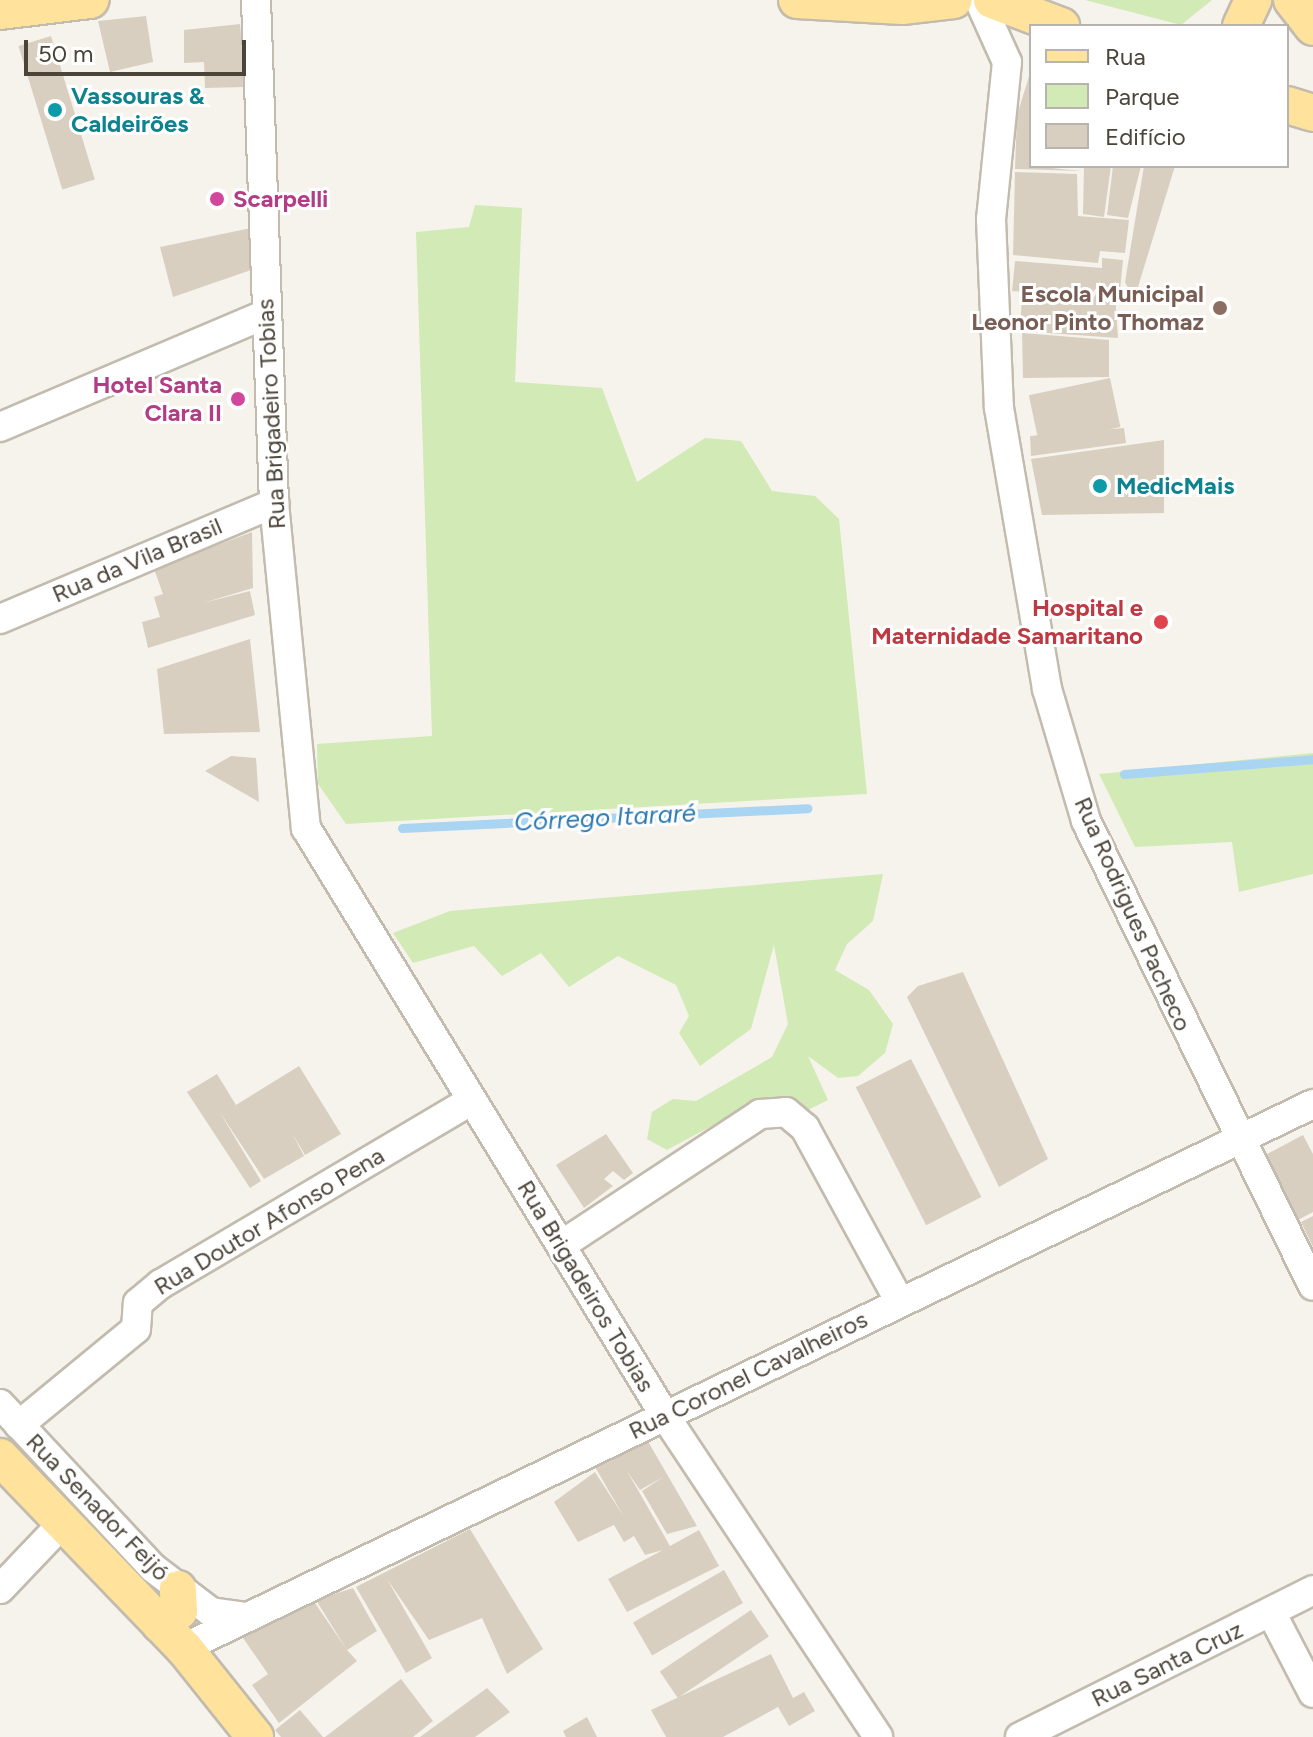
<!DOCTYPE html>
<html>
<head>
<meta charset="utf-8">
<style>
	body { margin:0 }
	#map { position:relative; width:1313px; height:1737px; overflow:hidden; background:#f6f3ec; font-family:Figtree,sans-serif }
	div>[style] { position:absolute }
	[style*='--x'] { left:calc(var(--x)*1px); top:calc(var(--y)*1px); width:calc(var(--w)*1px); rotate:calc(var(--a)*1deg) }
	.green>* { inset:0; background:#d2eab5 }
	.stream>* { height:9px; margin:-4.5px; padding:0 4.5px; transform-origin:4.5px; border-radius:4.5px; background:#a9d4f2 }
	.building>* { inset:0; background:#d8cfc1; transform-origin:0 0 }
	.roads { filter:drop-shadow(2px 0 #c2bbae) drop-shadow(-2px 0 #c2bbae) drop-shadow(0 2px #c2bbae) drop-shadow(0 -2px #c2bbae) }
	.minor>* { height:28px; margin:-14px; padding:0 14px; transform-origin:14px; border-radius:14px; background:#fff }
	.major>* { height:36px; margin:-18px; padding:0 18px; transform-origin:18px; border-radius:18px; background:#ffe39c }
	.dots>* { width:22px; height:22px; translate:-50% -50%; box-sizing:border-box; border:4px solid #fff; border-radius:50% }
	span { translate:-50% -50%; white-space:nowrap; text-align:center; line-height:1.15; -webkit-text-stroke:6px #fff; paint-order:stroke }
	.culture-label { font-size:24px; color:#0d838f; font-weight:700 }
	.left { translate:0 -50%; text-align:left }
	.hotel-label { font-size:24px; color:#b23c85; font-weight:700 }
	.right { translate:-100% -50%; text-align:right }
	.education-label { font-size:24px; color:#785e54; font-weight:700 }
	.street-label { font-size:24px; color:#4b4439 }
	.health-label { font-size:24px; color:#be3a42; font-weight:700 }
	.water-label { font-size:26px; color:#2e7ab2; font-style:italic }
	.legend { position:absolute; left:1029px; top:24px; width:260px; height:144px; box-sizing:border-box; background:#fff; border:2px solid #b7b4b0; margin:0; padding:10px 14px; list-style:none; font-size:24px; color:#4b4439 }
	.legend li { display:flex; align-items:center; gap:16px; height:40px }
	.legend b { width:40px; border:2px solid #b7b4b0 }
	.scale { position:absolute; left:24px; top:40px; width:222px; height:36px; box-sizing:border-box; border:4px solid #4b4439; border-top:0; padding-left:10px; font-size:24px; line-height:28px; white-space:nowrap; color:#4b4439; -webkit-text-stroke:6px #fff; paint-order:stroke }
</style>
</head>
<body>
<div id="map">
	<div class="green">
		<i style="clip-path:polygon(1085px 0,1212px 0,1181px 25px)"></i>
		<i style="clip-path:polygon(475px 205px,522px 208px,515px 382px,602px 388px,637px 482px,705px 438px,741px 441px,772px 491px,815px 496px,839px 519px,867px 794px,346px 824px,318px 784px,317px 744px,432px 736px,416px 232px,469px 227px)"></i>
		<i style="clip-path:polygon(1313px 753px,1313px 874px,1239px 892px,1232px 842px,1135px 847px,1099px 774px)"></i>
		<i style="clip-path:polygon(883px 874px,873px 921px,847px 944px,835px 970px,869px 990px,893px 1024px,885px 1053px,858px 1076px,838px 1078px,808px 1056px,828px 1100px,808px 1110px,785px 1098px,754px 1103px,667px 1150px,647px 1139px,652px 1112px,673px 1099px,696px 1101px,772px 1057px,788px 1024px,774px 945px,751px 1029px,700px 1066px,679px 1033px,689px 1016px,676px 985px,618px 956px,569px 987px,541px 953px,502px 976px,474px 946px,413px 963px,393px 933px,450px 911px)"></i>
	</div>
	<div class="stream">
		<i style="--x:1124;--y:774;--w:190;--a:-4.5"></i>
		<i style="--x:402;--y:828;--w:406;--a:-2.8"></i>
	</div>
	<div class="building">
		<i style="clip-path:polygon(146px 16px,153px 62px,110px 72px,98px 21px)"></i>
		<i style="clip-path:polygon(240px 24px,245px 87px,205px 88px,204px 62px,184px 63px,184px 30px)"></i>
		<i style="left:51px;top:36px;width:150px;height:34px;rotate:73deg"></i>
		<i style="clip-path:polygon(1031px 70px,1031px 166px,1082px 171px,1015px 169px,1017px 115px)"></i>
		<i style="clip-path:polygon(1084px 166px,1111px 166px,1104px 217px,1083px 214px)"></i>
		<i style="clip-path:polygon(1113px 166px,1141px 166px,1128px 218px,1107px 215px)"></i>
		<i style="clip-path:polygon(1144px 166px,1175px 166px,1134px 300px,1125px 282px)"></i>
		<i style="clip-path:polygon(1015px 172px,1077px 174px,1078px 216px,1129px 220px,1125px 253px,1100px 251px,1098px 263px,1013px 255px)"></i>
		<i style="clip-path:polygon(251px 228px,254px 269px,173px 297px,160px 247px)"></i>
		<i style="clip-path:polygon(1102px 258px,1123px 260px,1120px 291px,1095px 289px,1090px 297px,1012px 291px,1015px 261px,1102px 268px)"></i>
		<i style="clip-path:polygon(1097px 292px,1115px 293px,1118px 338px,1020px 331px,1022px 296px,1092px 301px)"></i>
		<i style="clip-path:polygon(1022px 333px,1109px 340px,1109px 377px,1023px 378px)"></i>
		<i style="left:1110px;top:378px;width:50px;height:83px;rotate:78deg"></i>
		<i style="clip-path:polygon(1124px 428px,1126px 443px,1031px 456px,1030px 436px)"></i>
		<i style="clip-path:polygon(1164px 440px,1164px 513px,1042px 515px,1031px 459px)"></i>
		<i style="clip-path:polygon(252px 532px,253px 588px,203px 603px,250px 591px,255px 615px,148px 648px,142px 622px,160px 617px,154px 597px,163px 594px,154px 569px)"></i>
		<i style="clip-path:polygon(250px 639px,260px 732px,164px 734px,157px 669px)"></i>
		<i style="clip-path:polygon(231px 756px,256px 758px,259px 802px,205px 771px)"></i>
		<i style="clip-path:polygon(963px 972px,1048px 1159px,999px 1187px,907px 997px,918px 986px)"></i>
		<i style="left:911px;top:1059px;width:155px;height:62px;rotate:63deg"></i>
		<i style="clip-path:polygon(299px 1066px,341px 1134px,305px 1155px,292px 1133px,304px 1156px,264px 1179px,219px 1111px,261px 1181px,250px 1188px,187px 1092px,217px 1074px,236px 1105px)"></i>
		<i style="clip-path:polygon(606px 1134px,633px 1173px,624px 1180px,613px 1171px,604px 1179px,613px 1186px,584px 1208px,556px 1165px)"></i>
		<i style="clip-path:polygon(1303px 1135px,1313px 1154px,1313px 1212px,1298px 1220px,1267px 1154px)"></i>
		<i style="clip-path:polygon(1313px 1216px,1313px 1247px,1301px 1222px)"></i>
		<i style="clip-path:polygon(646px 1438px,697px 1526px,667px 1534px,642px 1491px,663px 1477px,640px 1490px,627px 1471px,670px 1546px,699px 1530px,719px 1566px,627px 1612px,608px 1579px,663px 1550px,645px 1555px,634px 1536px,624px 1542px,614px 1525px,578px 1542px,554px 1502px,595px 1472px,624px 1517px,595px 1467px)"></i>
		<i style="clip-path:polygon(470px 1529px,543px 1649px,507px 1674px,482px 1618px,429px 1640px,387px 1579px,432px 1658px,406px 1673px,356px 1587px)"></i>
		<i style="left:724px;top:1570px;width:38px;height:105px;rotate:60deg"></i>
		<i style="clip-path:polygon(353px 1588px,377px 1631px,347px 1650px,357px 1661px,279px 1723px,252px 1685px,268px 1674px,241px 1635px,315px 1603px,347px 1650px,316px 1600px)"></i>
		<i style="left:751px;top:1610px;width:32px;height:110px;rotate:56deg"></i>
		<i style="clip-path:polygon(771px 1654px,793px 1698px,804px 1692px,815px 1711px,789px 1726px,778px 1707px,723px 1737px,666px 1737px,651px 1710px)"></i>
		<i style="clip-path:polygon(401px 1679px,433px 1721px,413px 1737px,325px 1737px)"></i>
		<i style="clip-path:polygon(487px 1688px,510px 1712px,475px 1737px,420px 1737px)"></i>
		<i style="clip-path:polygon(300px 1710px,323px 1737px,281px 1737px,275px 1730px)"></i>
		<i style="clip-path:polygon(587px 1717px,597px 1737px,566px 1737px,563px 1731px)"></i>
	</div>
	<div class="roads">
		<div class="minor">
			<i style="--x:256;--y:0;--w:503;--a:87.95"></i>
			<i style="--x:274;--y:503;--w:327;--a:84.4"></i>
			<i style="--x:306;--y:828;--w:689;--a:58.59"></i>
			<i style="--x:665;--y:1416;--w:385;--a:56.4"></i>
			<i style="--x:979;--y:0;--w:68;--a:65.7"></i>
			<i style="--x:1007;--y:62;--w:158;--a:95.8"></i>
			<i style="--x:991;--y:219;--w:189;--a:87.6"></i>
			<i style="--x:999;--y:408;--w:285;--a:80.3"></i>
			<i style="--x:1047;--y:689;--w:138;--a:73.5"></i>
			<i style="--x:1086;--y:821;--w:517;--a:63.98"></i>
			<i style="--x:0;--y:427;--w:287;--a:-23"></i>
			<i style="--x:0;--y:619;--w:298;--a:-22.9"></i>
			<i style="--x:563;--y:1244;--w:236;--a:-33.4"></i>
			<i style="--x:760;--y:1114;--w:26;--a:-4"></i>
			<i style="--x:786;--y:1112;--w:25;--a:40"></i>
			<i style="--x:805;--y:1128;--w:198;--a:61.4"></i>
			<i style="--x:0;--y:1404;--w:224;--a:47"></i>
			<i style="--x:153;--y:1568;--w:73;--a:37.2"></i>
			<i style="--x:211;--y:1612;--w:36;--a:8"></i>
			<i style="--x:19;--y:1425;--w:151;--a:-39.4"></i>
			<i style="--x:136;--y:1329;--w:26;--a:-86"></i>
			<i style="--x:138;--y:1303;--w:30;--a:-40"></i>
			<i style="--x:161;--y:1284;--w:361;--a:-30.6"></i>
			<i style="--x:0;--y:1589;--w:88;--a:-46.4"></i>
			<i style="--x:1271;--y:1612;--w:91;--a:62.6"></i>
			<i style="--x:184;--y:1648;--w:1253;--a:-25.73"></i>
			<i style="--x:1020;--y:1737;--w:328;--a:-26.6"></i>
		</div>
		<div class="major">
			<i style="--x:797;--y:0;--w:105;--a:3.3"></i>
			<i style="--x:902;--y:6;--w:52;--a:-6.6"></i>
			<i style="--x:992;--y:0;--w:74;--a:20.6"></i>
			<i style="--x:1292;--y:0;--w:34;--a:52"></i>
			<i style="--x:0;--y:11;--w:91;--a:-7"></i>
			<i style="--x:1241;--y:26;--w:29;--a:-65"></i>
			<i style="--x:1287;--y:105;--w:27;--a:17"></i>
			<i style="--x:0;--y:1457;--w:265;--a:46.1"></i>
			<i style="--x:184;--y:1648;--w:114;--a:51.4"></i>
			<i style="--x:160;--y:1624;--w:23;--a:-34"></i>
			<i style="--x:179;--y:1611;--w:22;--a:-93"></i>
		</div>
	</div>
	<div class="dots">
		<i style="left:55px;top:110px;background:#0f9aa8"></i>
		<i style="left:217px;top:199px;background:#d1479c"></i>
		<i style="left:1220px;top:308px;background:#8d6e63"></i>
		<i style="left:238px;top:399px;background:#d1479c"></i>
		<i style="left:1100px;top:486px;background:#0f9aa8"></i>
		<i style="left:1161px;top:622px;background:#e0444e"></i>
	</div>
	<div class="culture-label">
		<span class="left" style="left:71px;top:110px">Vassouras &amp;<br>Caldeirões</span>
		<span class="left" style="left:1116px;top:486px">MedicMais</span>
	</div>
	<div class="hotel-label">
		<span class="left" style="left:233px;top:199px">Scarpelli</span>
		<span class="right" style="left:222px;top:399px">Hotel Santa<br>Clara II</span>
	</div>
	<div class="education-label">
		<span class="right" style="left:1204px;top:308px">Escola Municipal<br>Leonor Pinto Thomaz</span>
	</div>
	<div class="street-label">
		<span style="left:271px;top:414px;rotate:-93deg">Rua Brigadeiro Tobias</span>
		<span style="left:137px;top:560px;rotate:-23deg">Rua da Vila Brasil</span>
		<span style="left:1133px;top:914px;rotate:66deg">Rua Rodrigues Pacheco</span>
		<span style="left:269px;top:1221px;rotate:-31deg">Rua Doutor Afonso Pena</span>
		<span style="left:586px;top:1286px;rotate:59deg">Rua Brigadeiros Tobias</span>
		<span style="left:748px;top:1375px;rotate:-26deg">Rua Coronel Cavalheiros</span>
		<span style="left:98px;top:1507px;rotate:46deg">Rua Senador Feijó</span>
		<span style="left:1167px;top:1664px;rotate:-26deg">Rua Santa Cruz</span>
	</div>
	<div class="health-label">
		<span class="right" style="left:1143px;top:622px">Hospital e<br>Maternidade Samaritano</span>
	</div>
	<div class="water-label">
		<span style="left:605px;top:818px;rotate:-3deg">Córrego Itararé</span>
	</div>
	<ul class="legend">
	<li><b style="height:10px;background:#ffe39c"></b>Rua</li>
	<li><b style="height:22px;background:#d2eab5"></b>Parque</li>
	<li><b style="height:22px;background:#d8cfc1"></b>Edifício</li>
	</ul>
	<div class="scale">50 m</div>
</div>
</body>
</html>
